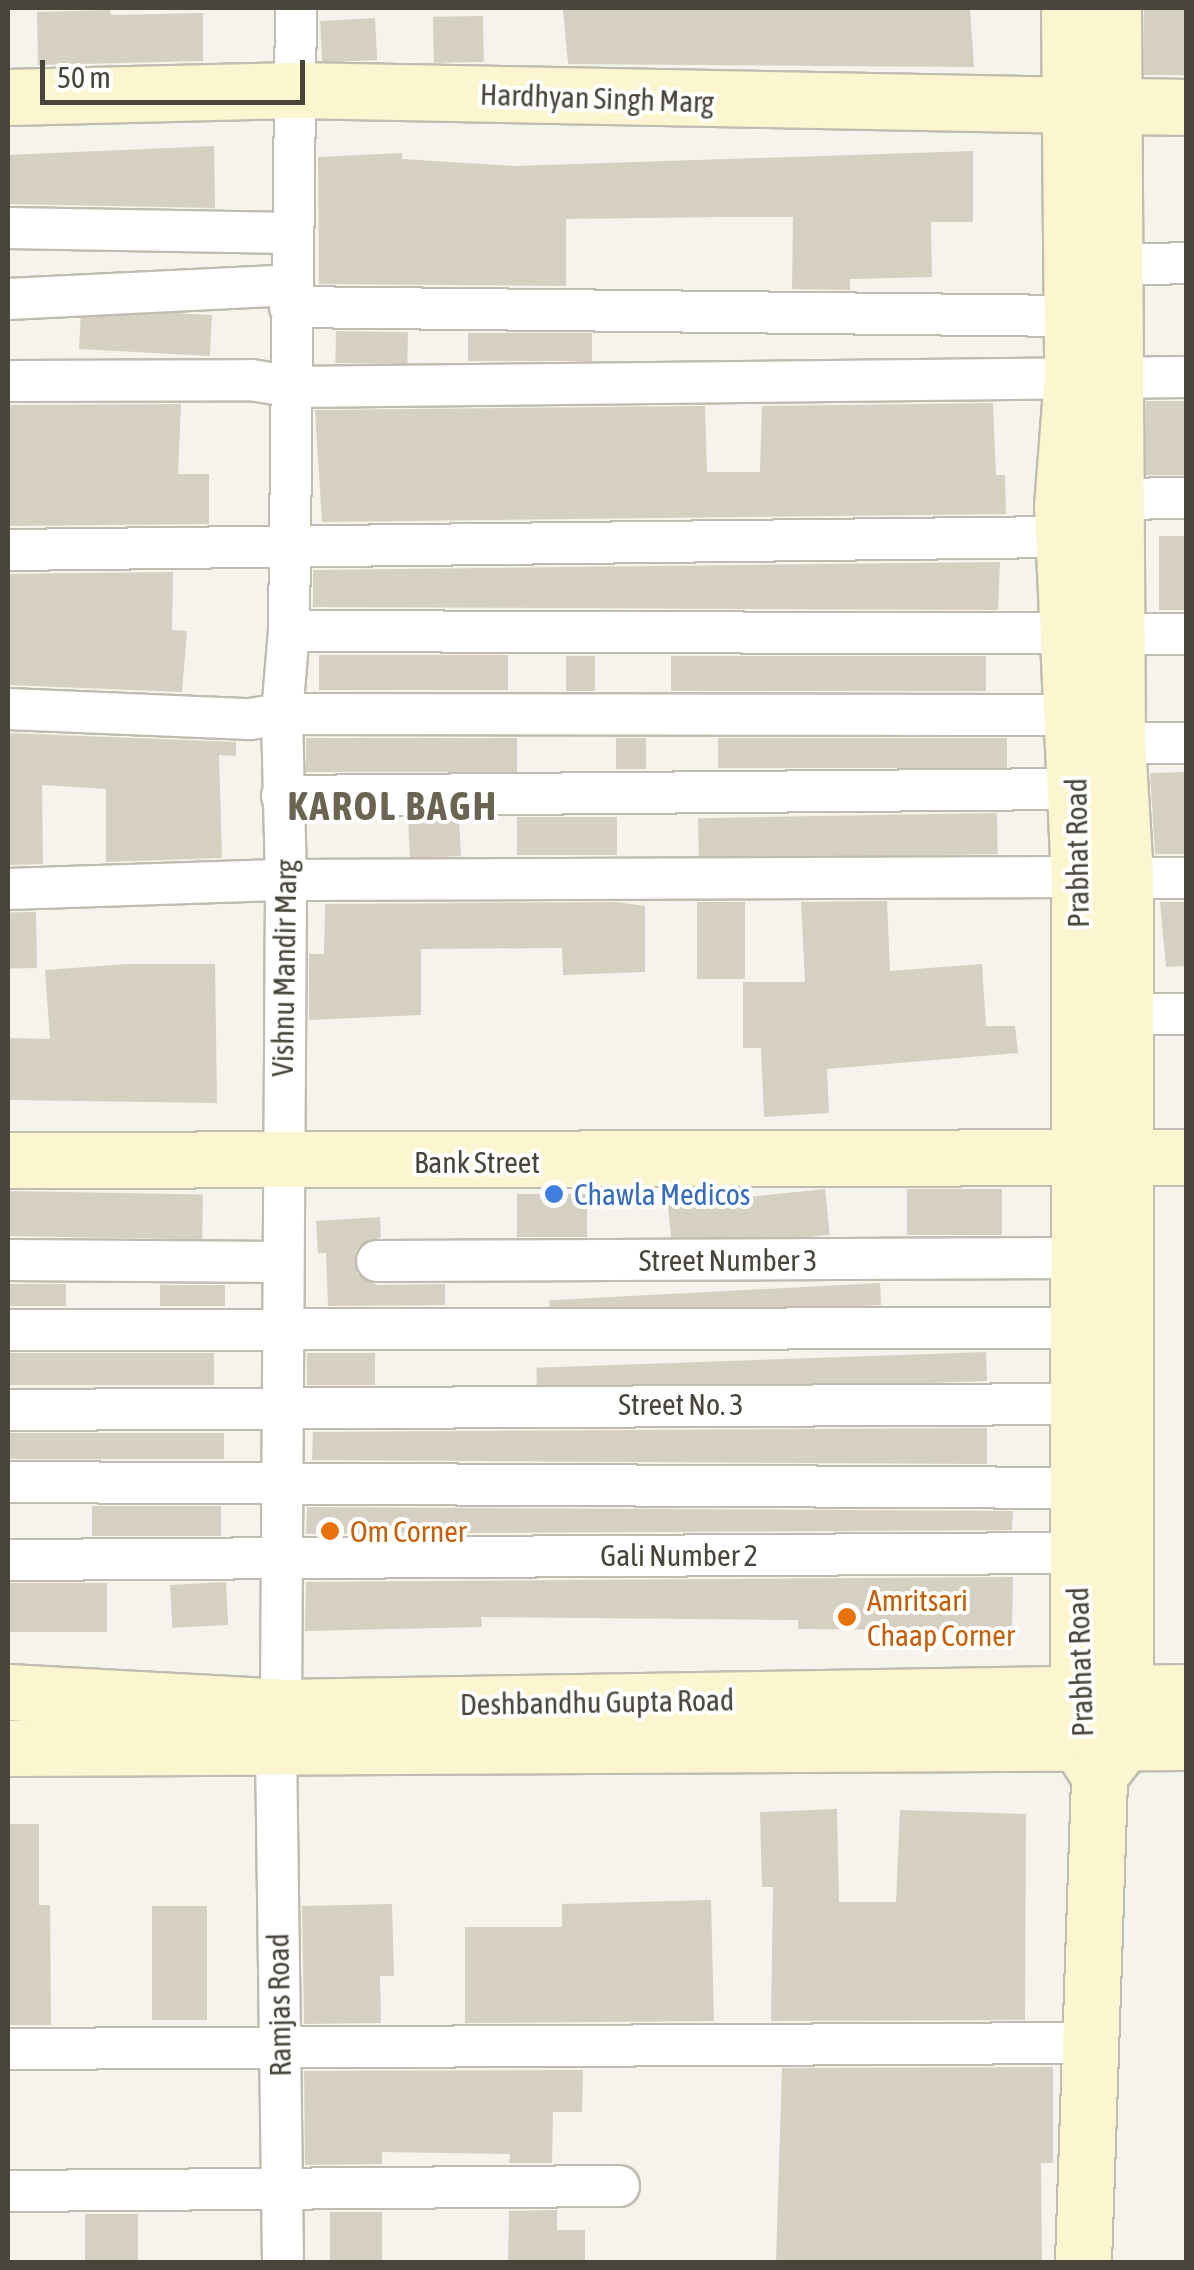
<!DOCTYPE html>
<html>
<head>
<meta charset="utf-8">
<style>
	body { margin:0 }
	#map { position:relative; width:1194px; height:2270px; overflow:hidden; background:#f5f3ec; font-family:"Asap Condensed",sans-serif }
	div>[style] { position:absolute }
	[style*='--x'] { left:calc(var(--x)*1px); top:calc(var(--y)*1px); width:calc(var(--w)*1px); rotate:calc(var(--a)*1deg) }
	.building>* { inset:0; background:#d6d0c2; transform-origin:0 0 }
	.roads { filter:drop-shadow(2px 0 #c0bcaf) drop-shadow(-2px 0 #c0bcaf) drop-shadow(0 2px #c0bcaf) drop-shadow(0 -2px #c0bcaf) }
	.street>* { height:40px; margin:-20px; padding:0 20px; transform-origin:20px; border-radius:20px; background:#fff }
	.secondary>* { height:55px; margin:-27.5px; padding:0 27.5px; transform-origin:27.5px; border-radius:27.5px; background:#fbf6d0 }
	.dots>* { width:28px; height:28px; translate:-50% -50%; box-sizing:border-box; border:5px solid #fff; border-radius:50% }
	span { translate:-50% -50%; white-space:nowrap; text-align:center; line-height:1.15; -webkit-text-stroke:8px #fff; paint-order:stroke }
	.street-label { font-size:30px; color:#49453a }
	.shop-label { font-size:30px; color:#366cbe }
	.left { translate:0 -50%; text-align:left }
	.food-label { font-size:30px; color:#c56008 }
	.district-label { font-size:40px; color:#6b6452; font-weight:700; letter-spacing:2.5px }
	.frame { position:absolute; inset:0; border:10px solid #49453a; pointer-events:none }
	.scale { position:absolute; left:40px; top:60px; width:265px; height:45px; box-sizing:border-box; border:5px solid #49453a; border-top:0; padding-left:12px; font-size:30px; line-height:35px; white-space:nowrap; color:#49453a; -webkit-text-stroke:8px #fff; paint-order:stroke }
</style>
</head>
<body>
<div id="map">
	<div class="building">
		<i style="clip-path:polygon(592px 8px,970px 9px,974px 67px,568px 64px,563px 10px)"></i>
		<i style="left:1144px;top:8px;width:42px;height:67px"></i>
		<i style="clip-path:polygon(110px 10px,111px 15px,203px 13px,203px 61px,38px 65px,37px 12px)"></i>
		<i style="left:483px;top:16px;width:46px;height:50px;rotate:89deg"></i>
		<i style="left:375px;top:18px;width:42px;height:55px;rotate:87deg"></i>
		<i style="clip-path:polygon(214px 146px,215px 208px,8px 204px,8px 155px)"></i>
		<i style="clip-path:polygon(973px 151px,973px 222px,931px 222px,932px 277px,850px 279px,850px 290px,792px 289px,793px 217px,721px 217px,566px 219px,566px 286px,319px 284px,318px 157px,402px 153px,402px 159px,515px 166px)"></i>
		<i style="left:212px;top:315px;width:41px;height:131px;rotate:93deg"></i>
		<i style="left:336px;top:331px;width:72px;height:32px;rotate:1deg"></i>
		<i style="left:468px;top:333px;width:124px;height:28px"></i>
		<i style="left:1146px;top:401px;width:40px;height:74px"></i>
		<i style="clip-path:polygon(993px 403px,996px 475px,1005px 475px,1006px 514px,322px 522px,315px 410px,705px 406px,707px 472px,760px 472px,762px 406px)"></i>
		<i style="clip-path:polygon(181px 404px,178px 474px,209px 474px,209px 524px,8px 526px,8px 405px)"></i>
		<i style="left:1186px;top:536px;width:74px;height:27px;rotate:90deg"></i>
		<i style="clip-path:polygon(1000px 562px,998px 610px,313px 607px,313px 570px)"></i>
		<i style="clip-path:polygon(173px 572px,172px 630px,187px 631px,182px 692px,8px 685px,8px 574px)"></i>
		<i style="left:319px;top:655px;width:189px;height:35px"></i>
		<i style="left:566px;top:656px;width:29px;height:35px"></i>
		<i style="left:671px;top:656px;width:315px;height:35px"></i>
		<i style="clip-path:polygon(8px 733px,236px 742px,236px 756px,219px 755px,222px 858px,106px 862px,106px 789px,42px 785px,43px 864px,8px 865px)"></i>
		<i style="left:306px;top:738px;width:211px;height:34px"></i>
		<i style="left:616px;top:738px;width:30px;height:31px"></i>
		<i style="left:718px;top:738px;width:289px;height:30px"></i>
		<i style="clip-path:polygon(1186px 772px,1186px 854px,1155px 854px,1150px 773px)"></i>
		<i style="left:997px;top:813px;width:41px;height:299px;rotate:89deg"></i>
		<i style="left:617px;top:817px;width:38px;height:100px;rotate:90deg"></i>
		<i style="left:459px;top:818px;width:38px;height:51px;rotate:87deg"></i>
		<i style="clip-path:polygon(887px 901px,890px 971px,982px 964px,986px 1026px,1015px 1026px,1018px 1053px,827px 1069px,829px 1113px,764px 1117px,761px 1048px,743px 1048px,743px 982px,805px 982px,801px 902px)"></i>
		<i style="clip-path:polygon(617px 902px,645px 906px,645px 972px,563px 975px,562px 948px,421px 949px,421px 1015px,309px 1020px,309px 954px,324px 954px,325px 904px)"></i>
		<i style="left:697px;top:902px;width:48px;height:77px"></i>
		<i style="clip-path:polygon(1160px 902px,1186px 902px,1186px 966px,1166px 967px)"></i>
		<i style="left:36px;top:912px;width:56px;height:28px;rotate:89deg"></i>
		<i style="clip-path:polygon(128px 964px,215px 964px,217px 1103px,8px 1100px,8px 1038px,50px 1039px,45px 970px)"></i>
		<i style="left:825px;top:1189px;width:46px;height:158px;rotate:84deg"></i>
		<i style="left:907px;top:1189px;width:95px;height:46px"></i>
		<i style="left:8px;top:1191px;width:195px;height:45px;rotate:1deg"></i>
		<i style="left:517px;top:1194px;width:70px;height:43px"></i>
		<i style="clip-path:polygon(380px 1217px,381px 1237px,356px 1250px,357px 1274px,377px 1285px,445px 1284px,445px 1305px,328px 1306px,326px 1253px,318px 1253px,316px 1221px)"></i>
		<i style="left:880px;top:1283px;width:22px;height:331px;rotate:87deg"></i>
		<i style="left:8px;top:1284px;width:58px;height:22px"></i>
		<i style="left:160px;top:1285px;width:65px;height:21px"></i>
		<i style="left:986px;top:1352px;width:29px;height:450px;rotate:88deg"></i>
		<i style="left:214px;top:1353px;width:32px;height:206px;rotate:90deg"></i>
		<i style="left:307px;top:1353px;width:68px;height:32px"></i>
		<i style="clip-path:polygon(987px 1428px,987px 1464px,312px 1460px,313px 1432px)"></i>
		<i style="left:224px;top:1433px;width:26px;height:216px;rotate:90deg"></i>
		<i style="left:92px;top:1506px;width:129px;height:30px"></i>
		<i style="clip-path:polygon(307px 1507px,1013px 1511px,1012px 1530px,306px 1534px)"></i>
		<i style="clip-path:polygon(1013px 1577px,1012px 1631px,798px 1629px,798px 1620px,481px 1617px,482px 1627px,305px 1631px,306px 1582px)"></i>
		<i style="left:226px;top:1582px;width:43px;height:56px;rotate:87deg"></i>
		<i style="left:107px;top:1583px;width:49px;height:99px;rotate:90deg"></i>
		<i style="clip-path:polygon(837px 1809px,839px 1902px,896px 1902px,900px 1810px,1026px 1814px,1025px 2020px,771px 2021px,773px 1887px,762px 1887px,760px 1812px)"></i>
		<i style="clip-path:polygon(8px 1824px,39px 1824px,39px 1905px,50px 1905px,51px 2025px,8px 2025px)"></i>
		<i style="clip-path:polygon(711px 1900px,714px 2021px,465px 2023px,465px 1927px,562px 1927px,562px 1904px)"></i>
		<i style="clip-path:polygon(392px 1904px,394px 1976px,380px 1976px,381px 2023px,304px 2024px,302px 1906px)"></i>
		<i style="left:152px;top:1906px;width:55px;height:114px"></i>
		<i style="clip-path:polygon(1053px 2067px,1053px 2163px,1041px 2163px,1042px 2262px,776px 2262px,782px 2068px)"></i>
		<i style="clip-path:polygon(583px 2070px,582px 2112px,553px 2112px,552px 2163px,509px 2163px,510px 2154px,382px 2152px,382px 2164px,305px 2165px,304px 2071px)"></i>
		<i style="clip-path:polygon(557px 2210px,557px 2230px,585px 2230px,585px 2262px,508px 2262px,509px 2211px)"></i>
		<i style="left:330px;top:2212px;width:52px;height:50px"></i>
		<i style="left:85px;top:2214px;width:53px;height:48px"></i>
	</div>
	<div class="roads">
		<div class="street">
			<i style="--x:8;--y:228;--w:283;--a:1"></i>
			<i style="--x:1086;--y:266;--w:100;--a:-1.7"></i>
			<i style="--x:8;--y:299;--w:284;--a:-2.8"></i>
			<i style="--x:290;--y:307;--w:782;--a:0.66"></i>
			<i style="--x:8;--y:381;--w:243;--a:-0.2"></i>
			<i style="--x:251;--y:380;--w:43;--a:9.5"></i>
			<i style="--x:293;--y:387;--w:893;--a:-0.64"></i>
			<i style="--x:1119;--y:499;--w:67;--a:-0.9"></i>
			<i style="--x:8;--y:550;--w:1055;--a:-0.71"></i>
			<i style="--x:289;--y:631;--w:897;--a:0.19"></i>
			<i style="--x:8;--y:709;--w:242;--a:2.4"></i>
			<i style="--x:250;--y:719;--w:32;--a:-9"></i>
			<i style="--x:282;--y:714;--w:791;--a:0.07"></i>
			<i style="--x:1073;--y:715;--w:52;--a:32.5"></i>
			<i style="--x:1117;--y:743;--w:69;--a:0"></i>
			<i style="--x:282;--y:796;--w:794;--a:-0.51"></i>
			<i style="--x:1125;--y:878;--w:61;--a:0"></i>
			<i style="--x:8;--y:889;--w:278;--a:-1.9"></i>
			<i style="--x:286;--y:880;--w:793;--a:-0.22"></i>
			<i style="--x:1123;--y:1014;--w:63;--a:0"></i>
			<i style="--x:8;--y:1260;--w:272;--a:0.4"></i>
			<i style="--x:377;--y:1261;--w:702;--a:-0.24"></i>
			<i style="--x:8;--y:1330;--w:1073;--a:-0.11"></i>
			<i style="--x:8;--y:1410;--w:1073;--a:-0.32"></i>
			<i style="--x:8;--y:1482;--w:1068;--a:0.32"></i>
			<i style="--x:8;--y:1560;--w:1069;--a:-0.38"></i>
			<i style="--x:8;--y:2049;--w:1084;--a:-0.32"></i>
			<i style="--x:8;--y:2191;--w:611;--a:-0.47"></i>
			<i style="--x:283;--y:2262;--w:514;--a:-90.78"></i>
			<i style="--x:276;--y:1748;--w:41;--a:-83"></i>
			<i style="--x:281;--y:1707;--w:827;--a:-89.65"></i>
			<i style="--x:286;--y:880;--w:166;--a:-91.4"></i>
			<i style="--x:282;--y:714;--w:83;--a:-85.2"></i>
			<i style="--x:289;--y:631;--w:623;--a:-89.36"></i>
		</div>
		<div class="secondary">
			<i style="--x:1069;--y:8;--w:369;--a:89.5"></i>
			<i style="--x:1072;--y:377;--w:129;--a:94.4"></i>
			<i style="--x:1062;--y:506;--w:371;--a:87.4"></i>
			<i style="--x:1079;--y:877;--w:865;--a:90.07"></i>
			<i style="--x:1078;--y:1742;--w:39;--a:58"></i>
			<i style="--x:8;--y:97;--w:287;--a:-1.4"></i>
			<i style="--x:295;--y:90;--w:891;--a:1.09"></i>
			<i style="--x:8;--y:1160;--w:1178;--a:-0.15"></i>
			<i style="--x:8;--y:1692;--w:273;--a:3.1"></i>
			<i style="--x:281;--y:1707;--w:905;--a:-0.95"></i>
			<i style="--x:8;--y:1748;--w:1178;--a:-0.29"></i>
			<i style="--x:1099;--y:1775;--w:42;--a:-51.8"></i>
			<i style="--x:1125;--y:1742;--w:864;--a:-90"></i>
			<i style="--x:1125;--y:878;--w:135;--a:-93.4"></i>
			<i style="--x:1117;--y:743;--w:735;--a:-90.31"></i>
			<i style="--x:1083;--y:2262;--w:487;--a:-88.1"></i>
		</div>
	</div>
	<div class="dots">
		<i style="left:554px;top:1194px;background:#3f7fe0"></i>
		<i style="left:330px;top:1531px;background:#e8710a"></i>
		<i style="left:847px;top:1617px;background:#e8710a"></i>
	</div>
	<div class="street-label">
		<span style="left:597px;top:98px;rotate:2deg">Hardhyan Singh Marg</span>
		<span style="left:1077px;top:853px;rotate:-91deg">Prabhat Road</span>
		<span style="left:284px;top:968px;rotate:-89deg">Vishnu Mandir Marg</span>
		<span style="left:477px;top:1162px">Bank Street</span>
		<span style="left:728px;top:1260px">Street Number 3</span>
		<span style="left:681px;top:1404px">Street No. 3</span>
		<span style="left:679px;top:1555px">Gali Number 2</span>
		<span style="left:1080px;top:1662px;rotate:-92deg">Prabhat Road</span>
		<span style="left:597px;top:1702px;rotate:-1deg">Deshbandhu Gupta Road</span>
		<span style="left:279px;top:2005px;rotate:-91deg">Ramjas Road</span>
	</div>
	<div class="shop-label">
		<span class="left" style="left:574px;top:1194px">Chawla Medicos</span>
	</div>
	<div class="food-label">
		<span class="left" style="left:350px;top:1531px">Om Corner</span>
		<span class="left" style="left:867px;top:1617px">Amritsari<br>Chaap Corner</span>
	</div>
	<div class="district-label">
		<span style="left:393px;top:806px">KAROL BAGH</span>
	</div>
	<div class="frame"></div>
	<div class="scale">50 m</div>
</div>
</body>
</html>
